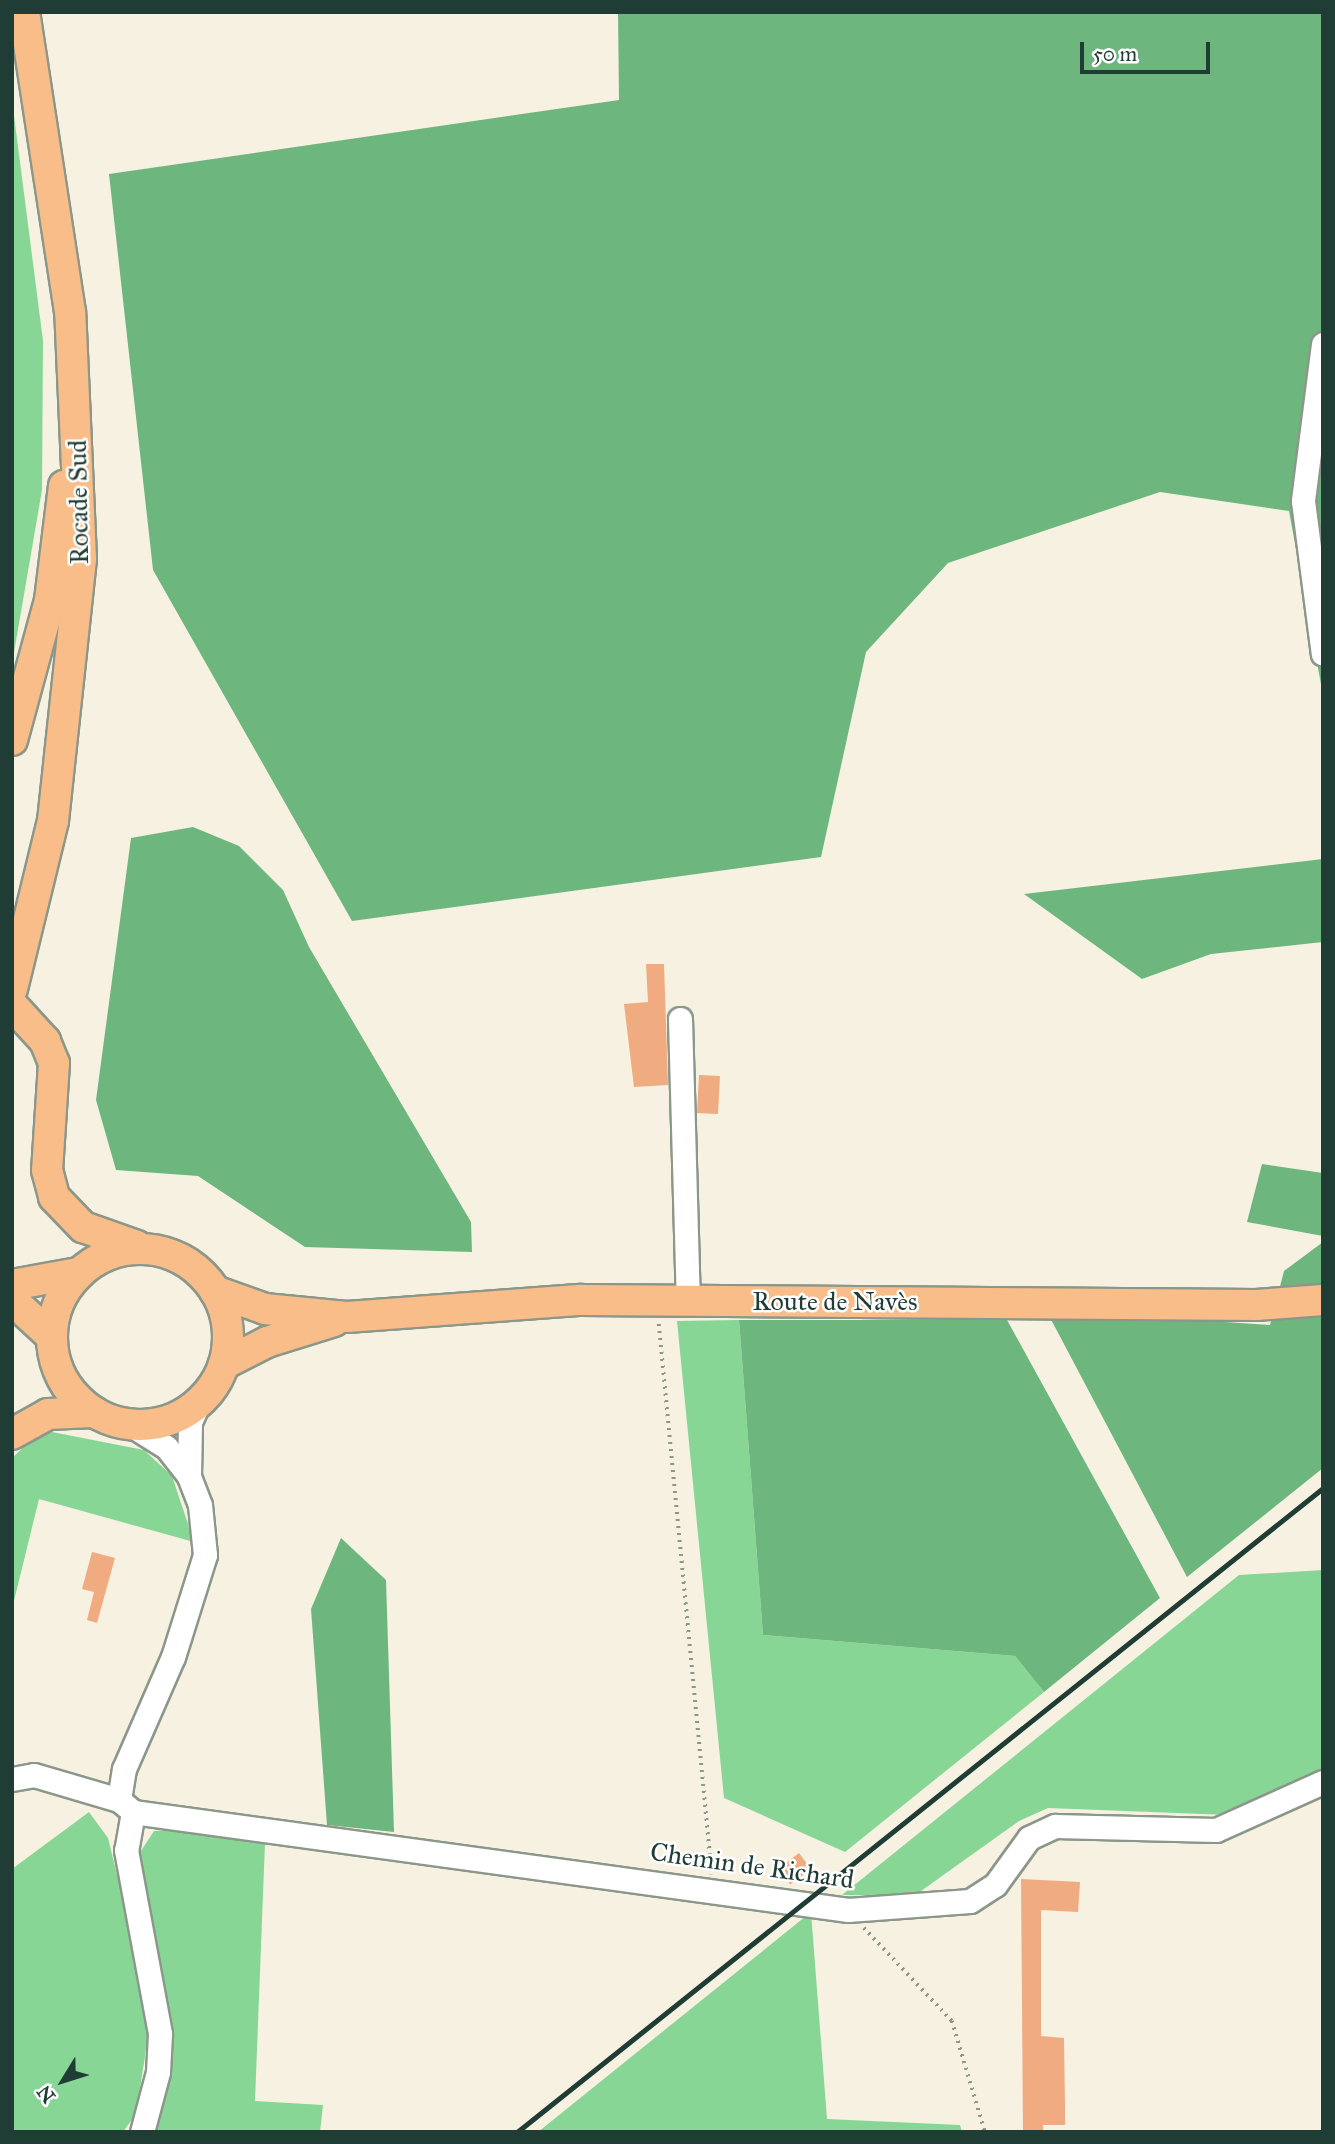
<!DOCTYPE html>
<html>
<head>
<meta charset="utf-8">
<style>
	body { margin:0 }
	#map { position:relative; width:1335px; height:2144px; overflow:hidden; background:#f7f1e1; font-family:"IM FELL Great Primer",serif }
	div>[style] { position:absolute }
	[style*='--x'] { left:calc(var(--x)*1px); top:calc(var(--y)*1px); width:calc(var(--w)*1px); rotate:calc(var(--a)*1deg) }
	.green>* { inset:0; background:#87d695 }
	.forest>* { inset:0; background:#6db77e }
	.building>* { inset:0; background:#f0ab81; transform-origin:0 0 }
	.path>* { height:3.5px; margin-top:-1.75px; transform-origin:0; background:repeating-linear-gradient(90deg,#8b978a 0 2px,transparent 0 7px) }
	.roads { filter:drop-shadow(2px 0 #8b978a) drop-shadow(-2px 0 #8b978a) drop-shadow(0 2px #8b978a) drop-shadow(0 -2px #8b978a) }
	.minor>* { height:23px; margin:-11.5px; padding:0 11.5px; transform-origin:11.5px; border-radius:11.5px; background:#fff }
	.major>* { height:30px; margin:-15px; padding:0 15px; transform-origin:15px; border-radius:15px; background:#f8bd88 }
	.major>.ring { margin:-15px; padding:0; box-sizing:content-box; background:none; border:30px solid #f8bd88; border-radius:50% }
	.rail>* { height:5px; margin:-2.5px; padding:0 2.5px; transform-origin:2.5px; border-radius:2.5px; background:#1f3d34 }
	span { translate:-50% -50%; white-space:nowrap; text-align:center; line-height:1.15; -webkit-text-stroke:5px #fff; paint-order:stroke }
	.street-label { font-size:26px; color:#1f3d34 }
	.frame { position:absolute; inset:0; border:14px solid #1f3d34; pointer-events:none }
	.north { position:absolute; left:28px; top:2046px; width:70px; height:70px; -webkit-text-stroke:5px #fff; paint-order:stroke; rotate:232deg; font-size:19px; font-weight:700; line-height:28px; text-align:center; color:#1f3d34 }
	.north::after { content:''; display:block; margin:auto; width:24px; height:32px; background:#1f3d34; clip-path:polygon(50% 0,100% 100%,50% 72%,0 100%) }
	.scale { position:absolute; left:1080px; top:42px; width:130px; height:32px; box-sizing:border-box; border:4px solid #1f3d34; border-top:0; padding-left:9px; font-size:21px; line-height:24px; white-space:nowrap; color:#1f3d34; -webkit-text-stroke:5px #fff; paint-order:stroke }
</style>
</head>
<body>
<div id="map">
	<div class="green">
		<i style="clip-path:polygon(12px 100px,43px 341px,42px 490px,12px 664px)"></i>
		<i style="clip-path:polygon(739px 1320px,763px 1635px,1015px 1656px,1044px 1692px,845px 1852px,724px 1798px,677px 1321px)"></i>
		<i style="clip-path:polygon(52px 1432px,144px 1450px,172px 1476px,194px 1542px,39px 1499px,12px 1609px,12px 1458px,32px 1439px)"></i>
		<i style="clip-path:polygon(1323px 1570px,1323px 1771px,1228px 1815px,1048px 1808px,1019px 1821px,914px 1896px,842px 1895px,1239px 1575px)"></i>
		<i style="clip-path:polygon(89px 1812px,108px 1838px,144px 1985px,148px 2037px,136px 2114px,123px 2132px,12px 2132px,12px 1869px)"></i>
		<i style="clip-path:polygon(190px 1829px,265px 1843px,255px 2101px,323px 2105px,320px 2132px,155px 2132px,168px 2084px,170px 2021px,137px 1857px,154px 1831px)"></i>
		<i style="clip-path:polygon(811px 1912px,827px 2119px,960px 2125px,962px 2132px,538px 2132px)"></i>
	</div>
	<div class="forest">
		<i style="clip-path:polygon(618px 12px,1323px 12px,1323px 695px,1289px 511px,1160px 492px,948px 563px,866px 652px,821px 857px,352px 921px,153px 570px,109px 174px,619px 100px)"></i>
		<i style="clip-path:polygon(193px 827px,239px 846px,283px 890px,309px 947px,471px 1222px,472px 1252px,305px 1247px,198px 1176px,116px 1170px,96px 1100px,131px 838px)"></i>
		<i style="clip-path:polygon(1323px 859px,1323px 942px,1211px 954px,1142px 979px,1024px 894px)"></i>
		<i style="clip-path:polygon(1262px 1164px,1323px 1173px,1323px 1236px,1247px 1222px)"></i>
		<i style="clip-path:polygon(1323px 1242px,1323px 1468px,1187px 1577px,1046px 1310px,1270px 1325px,1284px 1271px)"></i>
		<i style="clip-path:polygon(739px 1320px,1007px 1320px,1160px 1598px,1044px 1692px,1015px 1656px,763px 1635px)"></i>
		<i style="clip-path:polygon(341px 1538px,386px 1580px,394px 1832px,327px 1825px,311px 1609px)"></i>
	</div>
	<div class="building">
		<i style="clip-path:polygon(646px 964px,664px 964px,668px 1085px,634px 1087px,624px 1004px,648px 1002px)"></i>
		<i style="left:699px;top:1075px;width:21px;height:38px;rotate:3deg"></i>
		<i style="clip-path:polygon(92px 1552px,115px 1558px,97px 1623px,87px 1620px,94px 1592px,82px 1589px)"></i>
		<i style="left:799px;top:1853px;width:20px;height:26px;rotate:53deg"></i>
		<i style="clip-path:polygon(1021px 1879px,1080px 1882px,1078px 1912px,1041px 1910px,1041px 2036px,1064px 2038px,1065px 2105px,1065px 2125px,1043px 2125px,1043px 2132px,1023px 2132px)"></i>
	</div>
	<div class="path">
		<i style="--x:659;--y:1324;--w:553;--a:84.5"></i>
		<i style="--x:864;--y:1928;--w:128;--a:46.6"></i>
		<i style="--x:952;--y:2021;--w:116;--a:73.4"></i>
	</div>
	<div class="roads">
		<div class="minor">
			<i style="--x:1323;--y:344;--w:158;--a:97.3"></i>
			<i style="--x:1303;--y:501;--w:154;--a:82.6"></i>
			<i style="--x:680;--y:1019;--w:282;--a:88.4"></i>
			<i style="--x:189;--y:1476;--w:54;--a:-88.9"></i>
			<i style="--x:190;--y:1422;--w:20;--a:-66"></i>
			<i style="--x:12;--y:1779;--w:22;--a:-10"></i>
			<i style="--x:34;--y:1775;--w:89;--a:16.4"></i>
			<i style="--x:119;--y:1800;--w:16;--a:40"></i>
			<i style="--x:119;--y:1800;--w:31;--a:-81"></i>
			<i style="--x:124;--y:1769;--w:122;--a:-66.4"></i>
			<i style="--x:173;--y:1657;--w:107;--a:-72.6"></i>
			<i style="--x:205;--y:1555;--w:50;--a:-95.7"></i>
			<i style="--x:200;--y:1505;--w:31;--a:-111"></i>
			<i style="--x:189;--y:1476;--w:37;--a:-128"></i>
			<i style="--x:166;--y:1447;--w:41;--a:-147.8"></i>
			<i style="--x:133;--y:1812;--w:722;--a:7.8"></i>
			<i style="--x:848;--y:1910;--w:122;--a:-4.2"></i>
			<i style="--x:970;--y:1901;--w:30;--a:-33"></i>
			<i style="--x:995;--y:1885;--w:58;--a:-54.1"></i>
			<i style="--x:1029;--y:1838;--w:29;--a:-25"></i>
			<i style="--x:1055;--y:1826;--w:161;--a:1.4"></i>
			<i style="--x:1216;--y:1830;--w:117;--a:-24.2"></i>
			<i style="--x:133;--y:1812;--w:39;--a:100"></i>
			<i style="--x:126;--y:1850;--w:187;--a:79.5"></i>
			<i style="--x:160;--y:2034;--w:38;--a:93"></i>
			<i style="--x:158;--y:2072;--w:62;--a:104.9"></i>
		</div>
		<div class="major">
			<i style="--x:12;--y:740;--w:145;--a:-74.8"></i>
			<i style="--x:50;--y:600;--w:115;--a:-83"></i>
			<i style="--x:12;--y:989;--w:173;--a:-76.3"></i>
			<i style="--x:53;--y:821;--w:263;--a:-83.9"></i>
			<i style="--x:81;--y:559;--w:247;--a:-92.5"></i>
			<i style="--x:70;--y:312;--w:304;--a:-98.7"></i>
			<i style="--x:12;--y:1005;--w:49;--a:47.5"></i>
			<i style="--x:45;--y:1041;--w:24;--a:68"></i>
			<i style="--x:54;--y:1063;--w:107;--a:93.7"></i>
			<i style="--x:47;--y:1170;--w:28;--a:75"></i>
			<i style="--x:54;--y:1197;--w:42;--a:46"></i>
			<i style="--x:83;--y:1227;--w:57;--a:19.4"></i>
			<i class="ring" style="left:52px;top:1249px;width:146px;height:146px"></i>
			<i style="--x:12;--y:1285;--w:67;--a:-10.3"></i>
			<i style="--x:215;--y:1291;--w:53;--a:19.8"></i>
			<i style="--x:265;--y:1309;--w:82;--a:5.6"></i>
			<i style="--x:347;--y:1317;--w:235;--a:-4.2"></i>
			<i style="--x:581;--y:1300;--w:675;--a:0.42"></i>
			<i style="--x:1256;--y:1305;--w:67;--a:-4.3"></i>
			<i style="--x:12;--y:1300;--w:53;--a:42.7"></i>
			<i style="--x:224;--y:1364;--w:48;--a:-27.1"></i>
			<i style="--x:267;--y:1342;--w:70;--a:-17.4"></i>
			<i style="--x:12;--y:1434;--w:41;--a:-29.1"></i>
			<i style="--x:48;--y:1414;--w:46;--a:-2.5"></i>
		</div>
	</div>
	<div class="rail">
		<i style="--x:517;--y:2132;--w:1032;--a:-38.63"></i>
	</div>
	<div class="street-label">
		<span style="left:79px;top:502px;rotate:-91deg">Rocade Sud</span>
		<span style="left:835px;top:1302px">Route de Navès</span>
		<span style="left:752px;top:1866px;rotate:8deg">Chemin de Richard</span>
	</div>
	<div class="frame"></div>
	<div class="north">N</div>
	<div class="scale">50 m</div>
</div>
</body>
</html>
